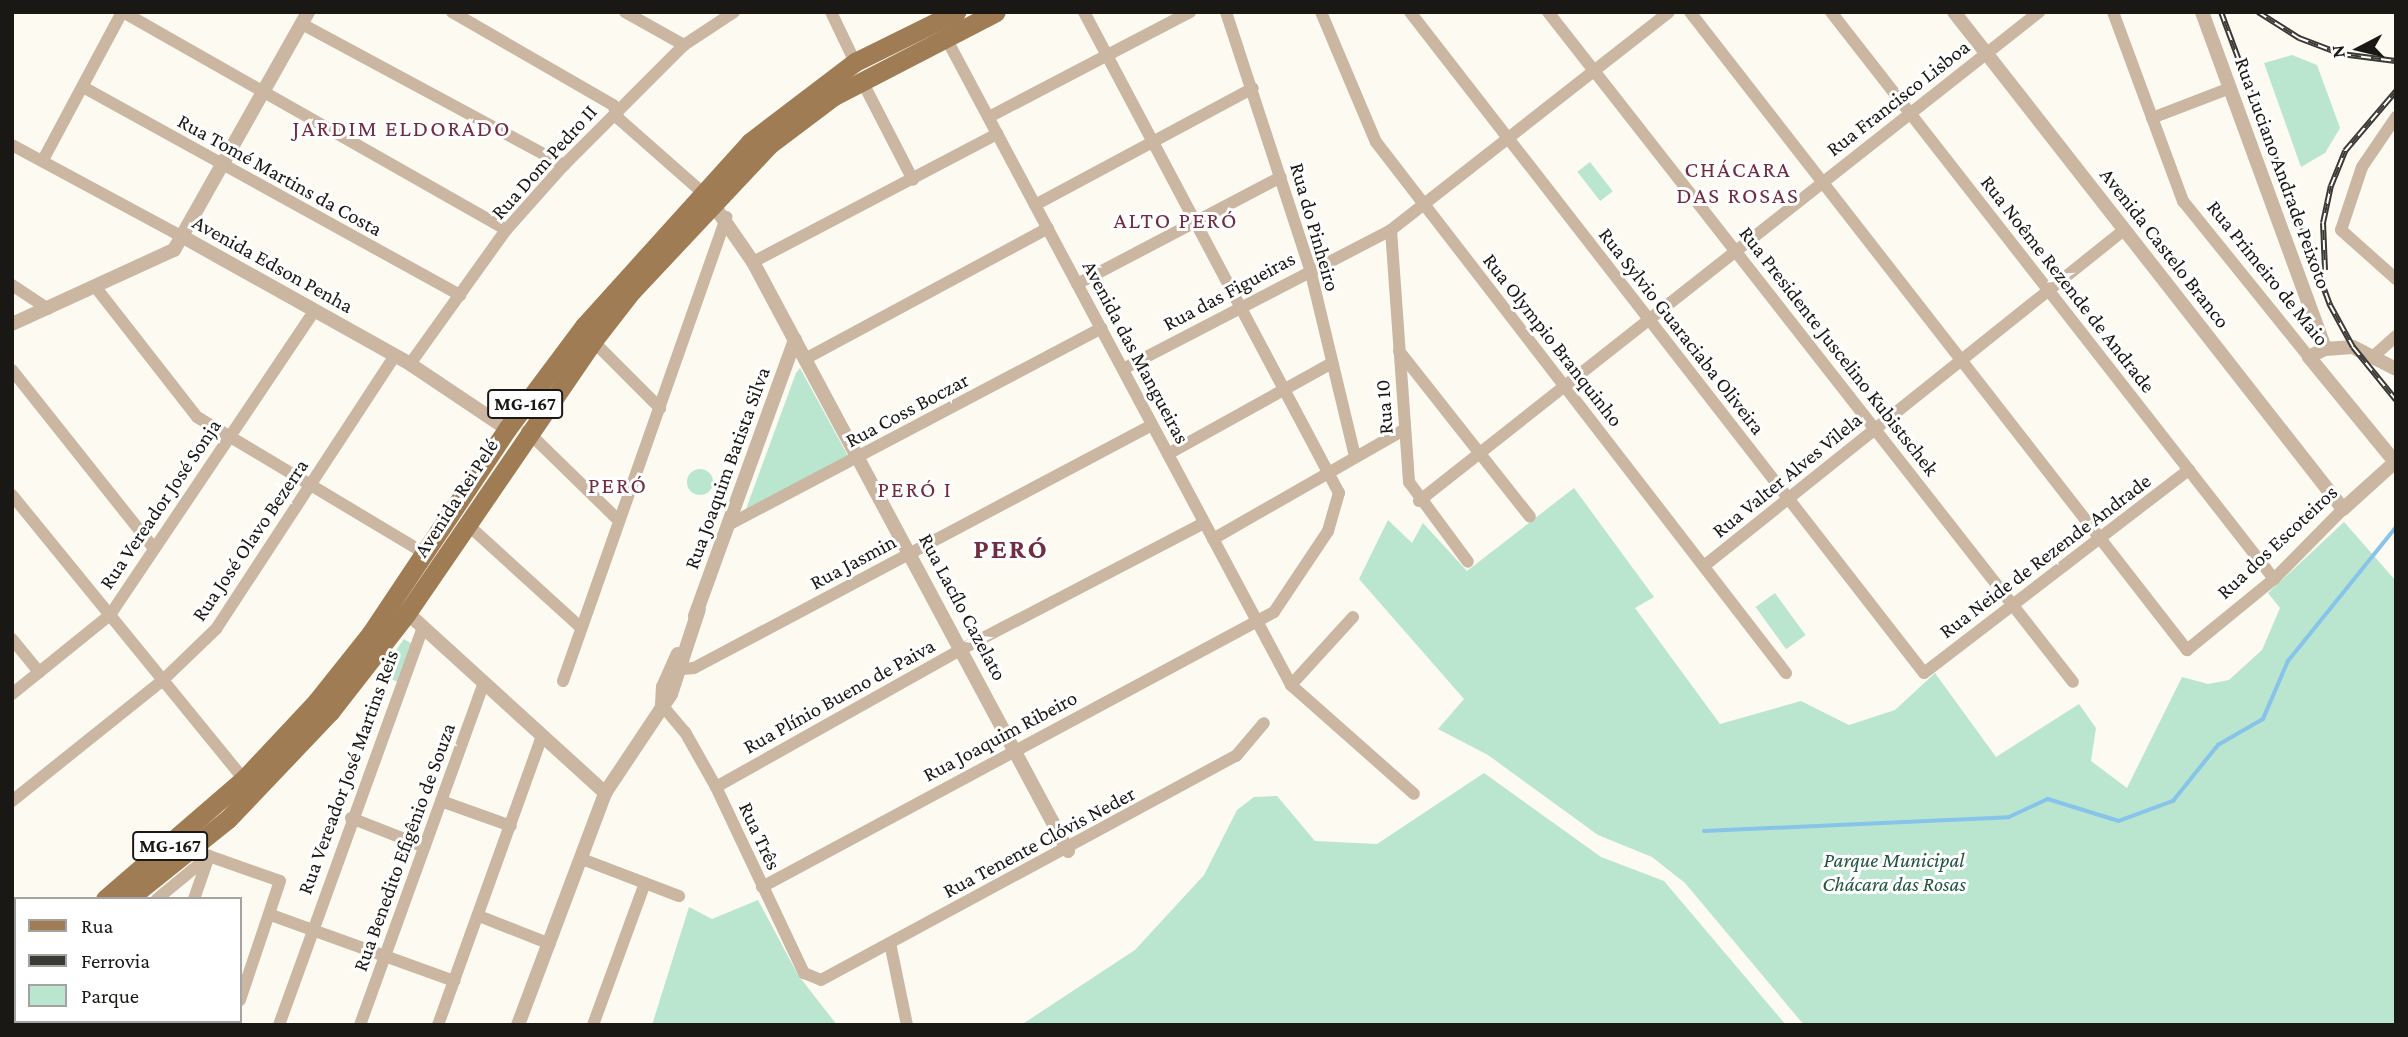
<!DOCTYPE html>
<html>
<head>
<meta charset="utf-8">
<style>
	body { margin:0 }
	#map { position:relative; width:2408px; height:1037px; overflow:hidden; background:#fcfaf1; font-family:"Crimson Pro",serif }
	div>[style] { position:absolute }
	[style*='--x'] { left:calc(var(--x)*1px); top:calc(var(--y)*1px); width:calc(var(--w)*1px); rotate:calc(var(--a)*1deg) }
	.green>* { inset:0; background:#bae6d0; transform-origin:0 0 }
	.round { border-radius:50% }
	.stream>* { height:3.5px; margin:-1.75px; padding:0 1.75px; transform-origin:1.75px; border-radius:1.75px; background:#88c3ea }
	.minor>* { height:12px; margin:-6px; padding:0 6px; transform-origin:6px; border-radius:6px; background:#cab6a1 }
	.tertiary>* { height:14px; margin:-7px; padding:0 7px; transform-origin:7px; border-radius:7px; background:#cab6a1 }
	.primary>* { height:19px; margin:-9.5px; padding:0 9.5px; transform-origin:9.5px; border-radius:9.5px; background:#a07c55 }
	.rail>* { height:6px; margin-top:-3px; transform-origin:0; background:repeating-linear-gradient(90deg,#fff 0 10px,#3a3935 0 20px); box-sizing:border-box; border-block:2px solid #3a3935 }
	span { translate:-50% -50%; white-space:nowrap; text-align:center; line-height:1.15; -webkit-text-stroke:6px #fff; paint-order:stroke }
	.shield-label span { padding:2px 5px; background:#fff; border:2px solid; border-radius:5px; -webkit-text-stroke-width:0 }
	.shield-label { font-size:19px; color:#191815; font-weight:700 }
	.street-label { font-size:21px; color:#191815 }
	.park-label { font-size:21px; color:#20553f; font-style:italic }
	.neighbourhood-label { font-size:23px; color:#722d43; letter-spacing:2px }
	.district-label { font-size:28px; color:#722d43; font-weight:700; letter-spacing:2px }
	.frame { position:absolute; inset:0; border:14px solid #191815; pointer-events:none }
	.legend { position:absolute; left:14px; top:897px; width:228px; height:126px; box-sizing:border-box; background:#fff; border:2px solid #a3a3a1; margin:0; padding:9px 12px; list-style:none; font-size:21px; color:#191815 }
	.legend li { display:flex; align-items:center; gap:14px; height:35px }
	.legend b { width:35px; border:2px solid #a3a3a1 }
	.north { position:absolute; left:2324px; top:14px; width:70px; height:70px; -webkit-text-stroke:5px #fff; paint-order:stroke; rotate:263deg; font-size:19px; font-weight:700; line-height:28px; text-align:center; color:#191815 }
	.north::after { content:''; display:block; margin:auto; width:24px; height:32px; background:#191815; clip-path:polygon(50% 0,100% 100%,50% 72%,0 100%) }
</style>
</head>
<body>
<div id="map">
	<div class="green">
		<i style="clip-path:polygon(2292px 55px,2317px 65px,2340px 128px,2325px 153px,2301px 167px,2264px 63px)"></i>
		<i style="left:1590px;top:162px;width:37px;height:16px;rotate:52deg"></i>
		<i style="clip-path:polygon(800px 368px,848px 456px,746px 509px,796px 373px)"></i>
		<i class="round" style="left:687px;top:469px;width:26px;height:26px"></i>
		<i style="clip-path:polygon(1574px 488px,1654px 597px,1635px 608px,1720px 724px,1801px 701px,1849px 725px,1895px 710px,1935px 673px,1996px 757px,2079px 704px,2096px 728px,2091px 761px,2127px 788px,2182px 677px,2208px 684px,2229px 680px,2262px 650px,2280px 608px,2268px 593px,2344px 522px,2396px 581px,2396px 1025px,1804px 1025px,1685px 883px,1652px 857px,1598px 835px,1488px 755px,1438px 729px,1464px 699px,1359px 579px,1388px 520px,1412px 543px,1423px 523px,1467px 571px)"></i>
		<i style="left:1775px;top:593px;width:52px;height:24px;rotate:54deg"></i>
		<i style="clip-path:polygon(404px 639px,412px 644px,398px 682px,379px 674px)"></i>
		<i style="clip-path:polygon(1484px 773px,1601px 857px,1664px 881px,1786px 1025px,1021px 1025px,1135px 950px,1204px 875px,1237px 810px,1254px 797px,1277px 796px,1315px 841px,1377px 844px)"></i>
		<i style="clip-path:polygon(758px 900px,798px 975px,837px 1025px,652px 1025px,689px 907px,712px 919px)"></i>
	</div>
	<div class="stream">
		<i style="--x:1704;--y:831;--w:305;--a:-2.6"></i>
		<i style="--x:2009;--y:817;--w:43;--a:-24.8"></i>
		<i style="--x:2048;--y:799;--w:74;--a:17.2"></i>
		<i style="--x:2119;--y:821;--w:58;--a:-20.3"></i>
		<i style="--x:2173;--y:801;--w:72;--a:-51.2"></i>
		<i style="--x:2218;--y:745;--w:52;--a:-30"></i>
		<i style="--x:2263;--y:719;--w:63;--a:-66.7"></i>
		<i style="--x:2288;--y:661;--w:172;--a:-51.1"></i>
	</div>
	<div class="minor">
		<i style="--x:123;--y:12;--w:441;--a:29.6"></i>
		<i style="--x:452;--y:12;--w:186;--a:30"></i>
		<i style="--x:613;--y:105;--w:15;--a:67"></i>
		<i style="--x:619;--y:119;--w:112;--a:41.4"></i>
		<i style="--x:625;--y:12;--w:68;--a:29.2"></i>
		<i style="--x:831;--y:12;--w:55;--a:64.4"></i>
		<i style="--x:1226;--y:12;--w:270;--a:71.9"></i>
		<i style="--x:1310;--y:269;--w:193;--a:76.5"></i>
		<i style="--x:1321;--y:12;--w:141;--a:67.1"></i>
		<i style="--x:1376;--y:142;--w:671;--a:52.33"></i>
		<i style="--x:1410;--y:12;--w:837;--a:52.13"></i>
		<i style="--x:1924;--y:673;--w:334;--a:-37.5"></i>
		<i style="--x:1548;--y:12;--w:851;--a:51.92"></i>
		<i style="--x:1690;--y:12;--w:809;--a:52.08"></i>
		<i style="--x:2187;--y:650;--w:112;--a:-39.2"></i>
		<i style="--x:2274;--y:579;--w:98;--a:-45.4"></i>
		<i style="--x:1831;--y:12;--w:720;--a:52"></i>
		<i style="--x:2113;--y:12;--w:202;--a:69.7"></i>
		<i style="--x:2183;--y:201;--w:201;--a:51.1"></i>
		<i style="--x:302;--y:24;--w:298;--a:28.3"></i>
		<i style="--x:946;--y:38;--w:733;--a:61.93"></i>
		<i style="--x:1291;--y:685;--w:164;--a:41.5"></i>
		<i style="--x:862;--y:81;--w:111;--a:62.7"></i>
		<i style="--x:83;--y:87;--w:431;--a:28.9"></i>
		<i style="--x:989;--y:117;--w:227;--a:-27.6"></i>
		<i style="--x:2396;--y:117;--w:60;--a:124.2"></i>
		<i style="--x:2362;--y:167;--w:66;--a:108.4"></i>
		<i style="--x:2341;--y:230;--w:74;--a:41.7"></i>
		<i style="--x:2152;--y:118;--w:84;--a:-21"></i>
		<i style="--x:12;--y:145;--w:196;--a:28.3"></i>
		<i style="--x:43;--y:160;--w:168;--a:-61.9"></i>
		<i style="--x:1035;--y:205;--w:247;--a:-28.2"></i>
		<i style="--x:1391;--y:230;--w:253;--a:85.9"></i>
		<i style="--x:1409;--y:482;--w:99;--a:53.6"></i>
		<i style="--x:753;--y:262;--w:276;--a:-27.7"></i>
		<i style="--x:1077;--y:284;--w:230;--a:-27.7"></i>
		<i style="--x:12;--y:285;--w:43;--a:33.7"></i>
		<i style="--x:97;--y:289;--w:162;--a:52"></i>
		<i style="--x:197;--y:417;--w:267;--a:30.9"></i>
		<i style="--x:593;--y:341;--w:95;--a:45"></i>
		<i style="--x:1399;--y:351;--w:211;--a:51.7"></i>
		<i style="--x:2376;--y:354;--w:27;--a:-42"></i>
		<i style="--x:805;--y:359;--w:276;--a:-28.3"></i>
		<i style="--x:410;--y:364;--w:165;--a:-54.4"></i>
		<i style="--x:506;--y:230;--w:87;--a:-48.3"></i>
		<i style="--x:564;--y:165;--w:170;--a:-45"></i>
		<i style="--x:684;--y:45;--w:60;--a:-33.4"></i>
		<i style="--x:1123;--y:369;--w:302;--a:-27.4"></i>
		<i style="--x:1391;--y:230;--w:353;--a:-38.1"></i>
		<i style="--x:12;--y:370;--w:225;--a:51.5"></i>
		<i style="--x:527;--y:431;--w:124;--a:44.3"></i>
		<i style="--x:1168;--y:454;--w:188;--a:-29"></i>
		<i style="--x:12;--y:495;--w:367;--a:50.8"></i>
		<i style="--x:1419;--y:501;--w:790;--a:-38.26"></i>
		<i style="--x:467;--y:524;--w:151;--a:42.3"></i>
		<i style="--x:730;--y:524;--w:420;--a:-27.8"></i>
		<i style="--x:1213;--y:539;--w:221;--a:-29.8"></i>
		<i style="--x:1704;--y:566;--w:538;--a:-38.66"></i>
		<i style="--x:12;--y:639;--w:43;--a:50.7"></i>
		<i style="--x:682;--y:669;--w:12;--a:-5"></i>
		<i style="--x:694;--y:668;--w:518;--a:-27.95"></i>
		<i style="--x:563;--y:681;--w:492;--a:-70.6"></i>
		<i style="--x:1291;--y:685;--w:92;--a:-47.6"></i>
		<i style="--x:12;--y:694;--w:126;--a:-38.9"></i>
		<i style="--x:110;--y:615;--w:366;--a:-56.1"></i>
		<i style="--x:662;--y:705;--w:35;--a:50"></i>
		<i style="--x:685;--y:732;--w:63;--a:60.6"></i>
		<i style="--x:716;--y:787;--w:206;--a:64.7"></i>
		<i style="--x:804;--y:973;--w:18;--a:22"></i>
		<i style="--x:821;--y:980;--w:472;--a:-28.4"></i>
		<i style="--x:1236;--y:756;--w:43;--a:-49.7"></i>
		<i style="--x:716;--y:787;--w:282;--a:-29.3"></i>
		<i style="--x:962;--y:649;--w:273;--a:-27.5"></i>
		<i style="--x:12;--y:801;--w:193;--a:-38.7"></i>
		<i style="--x:163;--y:680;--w:74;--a:-43.9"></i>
		<i style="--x:216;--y:629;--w:327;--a:-56.8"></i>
		<i style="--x:441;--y:801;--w:74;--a:19.7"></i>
		<i style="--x:351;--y:818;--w:79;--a:21.4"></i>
		<i style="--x:209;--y:856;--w:75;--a:19.4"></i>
		<i style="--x:280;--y:881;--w:126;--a:108.6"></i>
		<i style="--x:582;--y:859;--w:104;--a:20.9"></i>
		<i style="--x:762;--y:887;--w:581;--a:-28.24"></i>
		<i style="--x:1274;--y:612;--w:97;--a:-56.3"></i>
		<i style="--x:1328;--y:531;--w:40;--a:-74"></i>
		<i style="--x:1339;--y:493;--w:544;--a:-117.93"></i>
		<i style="--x:157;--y:899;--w:67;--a:-39.6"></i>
		<i style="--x:194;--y:899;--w:46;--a:-70.8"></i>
		<i style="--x:271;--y:915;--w:195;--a:19.8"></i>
		<i style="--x:479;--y:916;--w:76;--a:21.5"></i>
		<i style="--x:12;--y:931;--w:6;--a:45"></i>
		<i style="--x:890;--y:943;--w:84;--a:78.3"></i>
		<i style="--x:12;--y:1012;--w:5;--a:-37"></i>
		<i style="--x:31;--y:1021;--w:10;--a:24"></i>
		<i style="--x:162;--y:1021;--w:12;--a:20"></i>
		<i style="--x:73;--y:1025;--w:4;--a:-76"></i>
		<i style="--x:149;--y:1025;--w:4;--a:-76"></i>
		<i style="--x:231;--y:1025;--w:4;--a:-76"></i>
		<i style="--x:279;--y:1025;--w:423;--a:-70.1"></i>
		<i style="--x:360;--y:1025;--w:365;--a:-70.1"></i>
		<i style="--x:438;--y:1025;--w:307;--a:-70.2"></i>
		<i style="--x:593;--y:1025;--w:151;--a:-69.9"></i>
	</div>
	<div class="tertiary">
		<i style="--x:1954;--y:12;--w:631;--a:51.95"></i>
		<i style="--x:2343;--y:509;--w:70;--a:-42.1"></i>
		<i style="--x:2395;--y:462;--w:136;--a:-129.3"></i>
		<i style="--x:2309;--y:357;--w:18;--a:-27"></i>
		<i style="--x:2325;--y:349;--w:28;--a:-4"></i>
		<i style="--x:2353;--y:347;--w:48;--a:27.1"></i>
		<i style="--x:2202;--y:12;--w:359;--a:69.9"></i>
		<i style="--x:708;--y:197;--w:79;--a:55.3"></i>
		<i style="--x:753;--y:262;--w:668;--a:61.86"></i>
		<i style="--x:185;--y:238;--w:258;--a:29.2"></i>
		<i style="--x:410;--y:364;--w:117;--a:33.8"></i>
		<i style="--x:12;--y:324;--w:178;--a:-24.6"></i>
		<i style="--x:174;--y:250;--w:273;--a:-60.6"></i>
		<i style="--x:402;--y:608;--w:275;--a:42.3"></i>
		<i style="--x:695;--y:616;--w:294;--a:-70.1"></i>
		<i style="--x:662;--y:705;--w:18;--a:-87"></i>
		<i style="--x:663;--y:687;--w:36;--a:-66"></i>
		<i style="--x:518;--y:1025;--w:248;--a:-69.4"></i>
		<i style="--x:605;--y:793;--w:119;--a:-56.3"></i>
		<i style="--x:671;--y:694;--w:89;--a:-71.8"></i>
	</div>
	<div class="primary">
		<i style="--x:105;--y:899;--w:184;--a:-40.8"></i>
		<i style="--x:244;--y:779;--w:107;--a:-46.9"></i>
		<i style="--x:317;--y:701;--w:87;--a:-51.5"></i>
		<i style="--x:371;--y:633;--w:245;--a:-56.3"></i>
		<i style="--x:507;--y:429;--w:129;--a:-53.2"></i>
		<i style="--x:584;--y:326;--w:248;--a:-47.9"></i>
		<i style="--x:750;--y:142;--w:132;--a:-37.3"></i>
		<i style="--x:855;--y:62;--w:113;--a:-26.3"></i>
		<i style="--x:128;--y:899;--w:128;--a:-38.7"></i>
		<i style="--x:228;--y:819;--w:148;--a:-46.4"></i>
		<i style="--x:330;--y:712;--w:125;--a:-52.1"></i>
		<i style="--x:407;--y:613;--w:330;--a:-55.6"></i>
		<i style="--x:593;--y:341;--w:62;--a:-52.2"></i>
		<i style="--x:631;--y:292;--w:202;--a:-46.8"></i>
		<i style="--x:769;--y:145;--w:81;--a:-37"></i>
		<i style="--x:834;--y:96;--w:182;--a:-27.4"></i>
		<i style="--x:12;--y:973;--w:5;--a:-37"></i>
		<i style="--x:12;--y:990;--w:4;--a:-27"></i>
	</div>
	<div class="rail">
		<i style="--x:2221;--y:12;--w:313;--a:69.6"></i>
		<i style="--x:2330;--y:305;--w:48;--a:61.3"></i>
		<i style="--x:2353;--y:347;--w:68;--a:50.9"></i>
		<i style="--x:2258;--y:12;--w:49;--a:32.4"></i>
		<i style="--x:2299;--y:38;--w:45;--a:20.9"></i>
		<i style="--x:2341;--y:54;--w:55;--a:7.3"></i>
		<i style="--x:2325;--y:270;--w:47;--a:-92.4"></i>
		<i style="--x:2323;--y:223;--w:38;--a:-78"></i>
		<i style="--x:2331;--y:186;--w:38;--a:-68"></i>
		<i style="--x:2345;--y:151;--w:79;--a:-49.6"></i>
	</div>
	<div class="shield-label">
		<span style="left:525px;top:404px">MG-167</span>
		<span style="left:170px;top:846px">MG-167</span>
	</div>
	<div class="street-label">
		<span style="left:1898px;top:98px;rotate:-38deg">Rua Francisco Lisboa</span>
		<span style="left:544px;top:162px;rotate:-48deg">Rua Dom Pedro II</span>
		<span style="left:2283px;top:173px;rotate:70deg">Rua Luciano Andrade Peixoto</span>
		<span style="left:280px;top:175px;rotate:29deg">Rua Tomé Martins da Costa</span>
		<span style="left:1315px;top:227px;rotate:74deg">Rua do Pinheiro</span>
		<span style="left:2165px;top:248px;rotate:52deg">Avenida Castelo Branco</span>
		<span style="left:273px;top:264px;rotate:29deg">Avenida Edson Penha</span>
		<span style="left:2268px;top:273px;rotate:51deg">Rua Primeiro de Maio</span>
		<span style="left:2068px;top:284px;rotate:52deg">Rua Noême Rezende de Andrade</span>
		<span style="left:1229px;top:291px;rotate:-28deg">Rua das Figueiras</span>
		<span style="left:1682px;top:331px;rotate:52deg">Rua Sylvio Guaraciaba Oliveira</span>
		<span style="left:1553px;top:340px;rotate:52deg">Rua Olympio Branquinho</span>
		<span style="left:1839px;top:351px;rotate:52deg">Rua Presidente Juscelino Kubistschek</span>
		<span style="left:1136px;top:352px;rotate:62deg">Avenida das Mangueiras</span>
		<span style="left:1384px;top:407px;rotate:-94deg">Rua 10</span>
		<span style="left:907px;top:410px;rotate:-28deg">Rua Coss Boczar</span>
		<span style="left:727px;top:468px;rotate:-70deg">Rua Joaquim Batista Silva</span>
		<span style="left:1787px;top:475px;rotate:-39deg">Rua Valter Alves Vilela</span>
		<span style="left:456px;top:498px;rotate:-57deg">Avenida Rei Pelé</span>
		<span style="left:160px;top:504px;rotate:-56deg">Rua Vereador José Sonja</span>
		<span style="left:250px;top:540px;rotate:-56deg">Rua José Olavo Bezerra</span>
		<span style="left:2277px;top:542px;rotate:-43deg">Rua dos Escoteiros</span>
		<span style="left:2045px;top:556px;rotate:-37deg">Rua Neide de Rezende Andrade</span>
		<span style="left:853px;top:562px;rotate:-28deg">Rua Jasmin</span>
		<span style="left:963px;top:607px;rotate:62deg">Rua Lacílo Cazelato</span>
		<span style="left:839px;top:696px;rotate:-29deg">Rua Plínio Bueno de Paiva</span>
		<span style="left:1000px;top:736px;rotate:-28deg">Rua Joaquim Ribeiro</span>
		<span style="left:348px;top:772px;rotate:-70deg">Rua Vereador José Martins Reis</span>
		<span style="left:760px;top:836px;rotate:65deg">Rua Três</span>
		<span style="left:1039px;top:842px;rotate:-28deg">Rua Tenente Clóvis Neder</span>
		<span style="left:404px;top:847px;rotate:-70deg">Rua Benedito Efigênio de Souza</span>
	</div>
	<div class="park-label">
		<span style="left:1894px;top:872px">Parque Municipal<br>Chácara das Rosas</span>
	</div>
	<div class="neighbourhood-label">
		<span style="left:402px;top:128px">JARDIM ELDORADO</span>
		<span style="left:1738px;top:182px">CHÁCARA<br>DAS ROSAS</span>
		<span style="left:1176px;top:220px">ALTO PERÓ</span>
		<span style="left:618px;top:485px">PERÓ</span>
		<span style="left:915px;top:489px">PERÓ I</span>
	</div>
	<div class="district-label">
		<span style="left:1011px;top:549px">PERÓ</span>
	</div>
	<div class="frame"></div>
	<ul class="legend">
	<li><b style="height:9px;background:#a07c55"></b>Rua</li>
	<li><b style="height:9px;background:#3a3935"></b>Ferrovia</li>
	<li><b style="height:19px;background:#bae6d0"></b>Parque</li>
	</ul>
	<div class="north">N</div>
</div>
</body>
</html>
